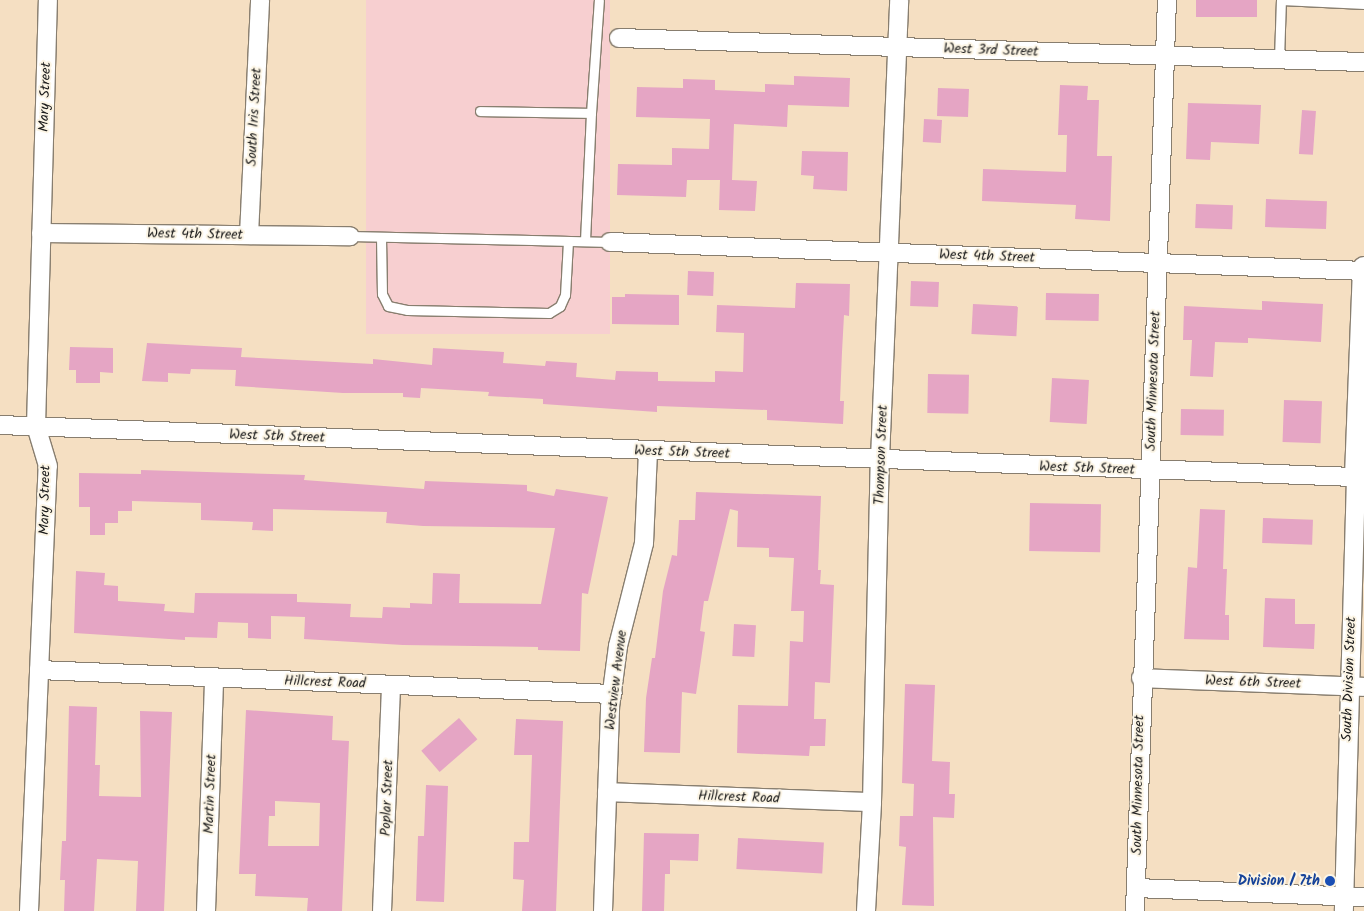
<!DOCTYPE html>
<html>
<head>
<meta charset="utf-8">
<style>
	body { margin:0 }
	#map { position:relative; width:1364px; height:911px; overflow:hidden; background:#f5dfc2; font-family:Kalam,sans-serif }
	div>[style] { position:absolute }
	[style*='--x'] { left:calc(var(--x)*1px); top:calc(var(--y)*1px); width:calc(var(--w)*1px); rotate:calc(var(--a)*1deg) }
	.built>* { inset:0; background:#f7cfd0; transform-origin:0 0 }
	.building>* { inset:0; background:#e5a5c4; transform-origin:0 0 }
	.roads { filter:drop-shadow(1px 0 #887e6f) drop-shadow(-1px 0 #887e6f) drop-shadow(0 1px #887e6f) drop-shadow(0 -1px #887e6f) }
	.service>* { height:9px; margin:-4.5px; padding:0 4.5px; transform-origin:4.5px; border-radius:4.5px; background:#fff }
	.minor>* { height:18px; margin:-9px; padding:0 9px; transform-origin:9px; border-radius:9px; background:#fff }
	.tertiary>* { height:22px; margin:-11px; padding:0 11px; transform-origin:11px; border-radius:11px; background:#fff }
	.dots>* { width:14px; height:14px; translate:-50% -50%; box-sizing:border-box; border:2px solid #fcf5e5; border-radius:50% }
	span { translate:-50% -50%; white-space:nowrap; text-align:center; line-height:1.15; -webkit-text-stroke:4px #fcf5e5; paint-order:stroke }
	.street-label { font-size:14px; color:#1c1c1c }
	.transit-label { font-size:14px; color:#164399; font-weight:700 }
	.right { translate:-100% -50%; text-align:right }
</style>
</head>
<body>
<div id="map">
	<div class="built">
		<i style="left:366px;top:0;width:244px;height:334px"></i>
	</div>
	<div class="building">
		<i style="left:1196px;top:0;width:61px;height:17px"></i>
		<i style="clip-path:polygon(794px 76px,850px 78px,849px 107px,788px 105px,787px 127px,734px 124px,732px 180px,757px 181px,755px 211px,719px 210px,720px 180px,687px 180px,686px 197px,617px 195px,618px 164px,672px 165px,672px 148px,709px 149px,710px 119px,636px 117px,637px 87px,683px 88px,683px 79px,715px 80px,715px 90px,765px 92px,765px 84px,794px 85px)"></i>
		<i style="clip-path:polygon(1060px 85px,1088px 86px,1087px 100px,1099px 100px,1097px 156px,1112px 156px,1110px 221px,1075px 219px,1076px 205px,982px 201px,983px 169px,1066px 172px,1067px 135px,1058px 135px)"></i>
		<i style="left:938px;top:88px;width:31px;height:28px;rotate:2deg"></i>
		<i style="clip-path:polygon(1188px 103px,1261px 105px,1259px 144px,1211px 142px,1210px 160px,1186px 159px)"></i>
		<i style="left:1302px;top:110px;width:14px;height:44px;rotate:4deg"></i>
		<i style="left:924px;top:119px;width:18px;height:23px;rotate:3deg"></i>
		<i style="clip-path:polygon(802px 151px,848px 152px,847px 191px,813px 189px,814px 176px,801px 175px)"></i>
		<i style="left:1266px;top:199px;width:61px;height:28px;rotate:2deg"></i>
		<i style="left:1196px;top:204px;width:37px;height:24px;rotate:2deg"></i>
		<i style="left:688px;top:271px;width:26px;height:24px;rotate:2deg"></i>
		<i style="left:911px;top:281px;width:28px;height:25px;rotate:2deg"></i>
		<i style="clip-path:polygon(796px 283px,850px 284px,849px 316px,844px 315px,842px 352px,840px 401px,844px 401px,843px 424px,767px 420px,767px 410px,657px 406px,657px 412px,543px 404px,543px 399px,488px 396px,489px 392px,421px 388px,420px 398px,403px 397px,403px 393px,343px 393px,235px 386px,236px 370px,191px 369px,190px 374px,168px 373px,168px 382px,142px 381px,147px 343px,242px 348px,241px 357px,373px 364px,373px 359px,432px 365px,433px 348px,504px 352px,503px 363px,545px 366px,546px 361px,577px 363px,576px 377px,615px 380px,616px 371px,658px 372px,658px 381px,715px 382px,715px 371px,743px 372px,744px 333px,716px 332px,717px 305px,795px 308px)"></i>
		<i style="left:1046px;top:293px;width:53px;height:27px;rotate:1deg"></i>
		<i style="clip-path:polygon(625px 294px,679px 295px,679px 325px,612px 324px,612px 297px,625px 297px)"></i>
		<i style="clip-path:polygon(1262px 301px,1323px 304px,1321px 342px,1248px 338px,1248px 343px,1215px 342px,1213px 377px,1190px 376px,1192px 340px,1183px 340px,1184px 306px,1262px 310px)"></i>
		<i style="left:973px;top:304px;width:45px;height:30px;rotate:3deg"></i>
		<i style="clip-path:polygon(70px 347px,113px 348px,113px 373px,100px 372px,100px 383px,76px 383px,76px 370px,69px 370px)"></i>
		<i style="left:928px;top:374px;width:41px;height:39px;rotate:1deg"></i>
		<i style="left:1052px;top:378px;width:37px;height:44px;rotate:3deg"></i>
		<i style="left:1284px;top:400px;width:38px;height:42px;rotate:2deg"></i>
		<i style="left:1181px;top:409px;width:43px;height:26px;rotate:1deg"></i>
		<i style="clip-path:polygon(141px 470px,305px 475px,304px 480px,424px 489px,425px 481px,527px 485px,527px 491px,554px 496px,556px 489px,608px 497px,588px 594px,582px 593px,580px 651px,538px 650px,538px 647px,403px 645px,304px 639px,305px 617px,271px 616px,271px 639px,248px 638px,248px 623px,218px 622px,217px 638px,185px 637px,185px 640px,74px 633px,76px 571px,105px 573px,104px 585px,118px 586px,118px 601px,165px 604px,164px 611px,194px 613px,195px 593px,297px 594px,297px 602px,351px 604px,350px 617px,382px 618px,383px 607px,410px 608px,410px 603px,432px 604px,433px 573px,460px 574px,459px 603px,541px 604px,555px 528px,423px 526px,386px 523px,387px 512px,273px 509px,273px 531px,252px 530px,253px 522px,201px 520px,201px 503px,132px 501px,132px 511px,118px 511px,118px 523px,105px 523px,105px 535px,90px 535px,90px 507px,79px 507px,79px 473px,141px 474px)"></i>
		<i style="clip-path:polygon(696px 492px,821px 496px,818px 570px,821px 570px,820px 584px,834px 585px,830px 683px,815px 682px,814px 719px,826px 719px,825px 746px,810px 746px,809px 756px,737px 753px,738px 705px,788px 706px,790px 641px,803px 642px,804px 611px,791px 611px,794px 558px,769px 557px,769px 548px,737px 547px,738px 511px,730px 509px,708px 601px,704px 601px,700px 631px,705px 632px,696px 694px,682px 692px,680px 753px,644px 752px,646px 698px,652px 658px,655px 658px,663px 591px,672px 555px,677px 556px,679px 520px,695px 520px)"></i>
		<i style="left:1030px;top:503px;width:71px;height:48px;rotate:1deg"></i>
		<i style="clip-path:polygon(1200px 509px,1225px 510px,1223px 569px,1227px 569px,1225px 615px,1229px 615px,1229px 640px,1184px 639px,1188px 567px,1197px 568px)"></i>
		<i style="left:1263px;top:518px;width:50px;height:25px;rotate:2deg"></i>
		<i style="clip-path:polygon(1265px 598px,1295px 599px,1295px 624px,1315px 624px,1314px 649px,1263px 647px)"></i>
		<i style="left:734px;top:624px;width:22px;height:32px;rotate:3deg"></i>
		<i style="clip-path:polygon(905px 684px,935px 685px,932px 761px,950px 762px,949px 794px,955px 794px,954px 818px,933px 817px,934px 906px,902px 905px,906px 847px,899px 846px,900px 816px,913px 816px,914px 784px,902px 783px)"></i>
		<i style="clip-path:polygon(69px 706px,97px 707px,95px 765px,100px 765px,99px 796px,141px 797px,140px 711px,172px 712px,164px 911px,136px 911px,138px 861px,97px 859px,94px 911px,64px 911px,65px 880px,60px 880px,62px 841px,66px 841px)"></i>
		<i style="clip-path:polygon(evenodd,246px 710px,333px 716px,332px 740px,349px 741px,342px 911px,307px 911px,308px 898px,255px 896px,256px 874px,239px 874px,246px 710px,275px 801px,320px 803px,319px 846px,268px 846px,269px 816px,275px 816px,275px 801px)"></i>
		<i style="left:459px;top:718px;width:28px;height:50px;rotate:49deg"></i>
		<i style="clip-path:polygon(516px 719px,563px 721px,556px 911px,522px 911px,524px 880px,513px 879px,514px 842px,529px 842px,532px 755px,514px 755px)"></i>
		<i style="clip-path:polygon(426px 785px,448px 786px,444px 902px,416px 901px,418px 836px,424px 836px)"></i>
		<i style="clip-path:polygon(644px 833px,699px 834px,698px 861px,670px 860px,670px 874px,665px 874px,664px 911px,642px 911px)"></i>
		<i style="left:738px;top:838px;width:86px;height:31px;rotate:3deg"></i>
	</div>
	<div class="roads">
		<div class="service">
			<i style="--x:1279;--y:59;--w:59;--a:-88.1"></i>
			<i style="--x:1281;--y:0;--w:83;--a:2.8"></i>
			<i style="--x:480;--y:111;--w:111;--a:1"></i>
			<i style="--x:591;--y:113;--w:128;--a:92.7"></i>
			<i style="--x:591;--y:113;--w:113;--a:-86"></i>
			<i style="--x:350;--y:236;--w:260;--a:1.3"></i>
			<i style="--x:381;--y:237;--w:57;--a:89"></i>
			<i style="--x:382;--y:294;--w:13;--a:63"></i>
			<i style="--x:388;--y:306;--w:19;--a:12"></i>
			<i style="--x:407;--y:310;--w:142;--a:1.2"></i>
			<i style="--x:549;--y:313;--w:13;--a:-32"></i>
			<i style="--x:560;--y:306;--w:12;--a:-66"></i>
			<i style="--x:565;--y:295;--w:54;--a:-86.8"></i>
		</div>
		<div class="minor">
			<i style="--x:619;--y:38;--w:745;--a:1.85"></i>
			<i style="--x:41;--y:233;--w:309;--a:0.6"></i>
			<i style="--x:249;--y:235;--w:235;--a:-87.3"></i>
			<i style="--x:610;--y:242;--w:755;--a:2.2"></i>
			<i style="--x:0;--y:425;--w:1357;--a:2.2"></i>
			<i style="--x:1356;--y:477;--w:434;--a:91.6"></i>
			<i style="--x:39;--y:670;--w:574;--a:2.4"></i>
			<i style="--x:1141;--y:678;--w:223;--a:2.3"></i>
			<i style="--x:607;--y:792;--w:265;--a:2.2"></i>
			<i style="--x:1136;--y:888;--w:228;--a:2.3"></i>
			<i style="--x:29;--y:911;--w:445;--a:-87.6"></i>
			<i style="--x:48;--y:466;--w:42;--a:-106.7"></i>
			<i style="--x:36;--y:426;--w:426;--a:-88.4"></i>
			<i style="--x:206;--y:911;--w:234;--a:-88"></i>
			<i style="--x:382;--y:911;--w:226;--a:-87.7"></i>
			<i style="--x:603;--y:911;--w:204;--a:-88"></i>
			<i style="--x:610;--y:707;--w:62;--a:-82.5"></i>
			<i style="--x:618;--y:646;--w:106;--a:-75.8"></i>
			<i style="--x:644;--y:543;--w:92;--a:-87.5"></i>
			<i style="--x:866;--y:911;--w:109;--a:-86.8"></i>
			<i style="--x:872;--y:802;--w:343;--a:-88.7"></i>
			<i style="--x:880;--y:459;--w:459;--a:-87.6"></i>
			<i style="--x:1135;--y:911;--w:912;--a:-87.99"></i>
		</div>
		<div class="tertiary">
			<i style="--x:1364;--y:268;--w:209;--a:92.2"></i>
			<i style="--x:1356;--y:477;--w:8;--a:7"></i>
		</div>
	</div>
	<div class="dots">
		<i style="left:1330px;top:881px;background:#1a4fb4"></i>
	</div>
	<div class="street-label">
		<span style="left:991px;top:50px;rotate:2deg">West 3rd Street</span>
		<span style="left:45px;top:97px;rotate:-88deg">Mary Street</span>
		<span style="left:254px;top:117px;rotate:-87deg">South Iris Street</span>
		<span style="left:195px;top:234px;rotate:1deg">West 4th Street</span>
		<span style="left:987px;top:256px;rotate:2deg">West 4th Street</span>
		<span style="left:1153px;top:381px;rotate:-88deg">South Minnesota Street</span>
		<span style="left:277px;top:436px;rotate:2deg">West 5th Street</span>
		<span style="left:682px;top:452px;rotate:2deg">West 5th Street</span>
		<span style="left:881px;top:455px;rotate:-88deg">Thompson Street</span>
		<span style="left:1087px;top:468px;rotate:2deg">West 5th Street</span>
		<span style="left:45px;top:500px;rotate:-89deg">Mary Street</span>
		<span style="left:1349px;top:679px;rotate:-88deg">South Division Street</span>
		<span style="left:616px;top:680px;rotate:-83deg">Westview Avenue</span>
		<span style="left:325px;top:682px;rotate:2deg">Hillcrest Road</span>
		<span style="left:1253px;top:682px;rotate:2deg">West 6th Street</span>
		<span style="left:1138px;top:785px;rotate:-89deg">South Minnesota Street</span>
		<span style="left:210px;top:794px;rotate:-88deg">Martin Street</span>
		<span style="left:739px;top:797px;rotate:2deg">Hillcrest Road</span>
		<span style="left:387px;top:798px;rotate:-88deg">Poplar Street</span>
	</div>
	<div class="transit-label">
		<span class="right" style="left:1320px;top:881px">Division / 7th</span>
	</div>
</div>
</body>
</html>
